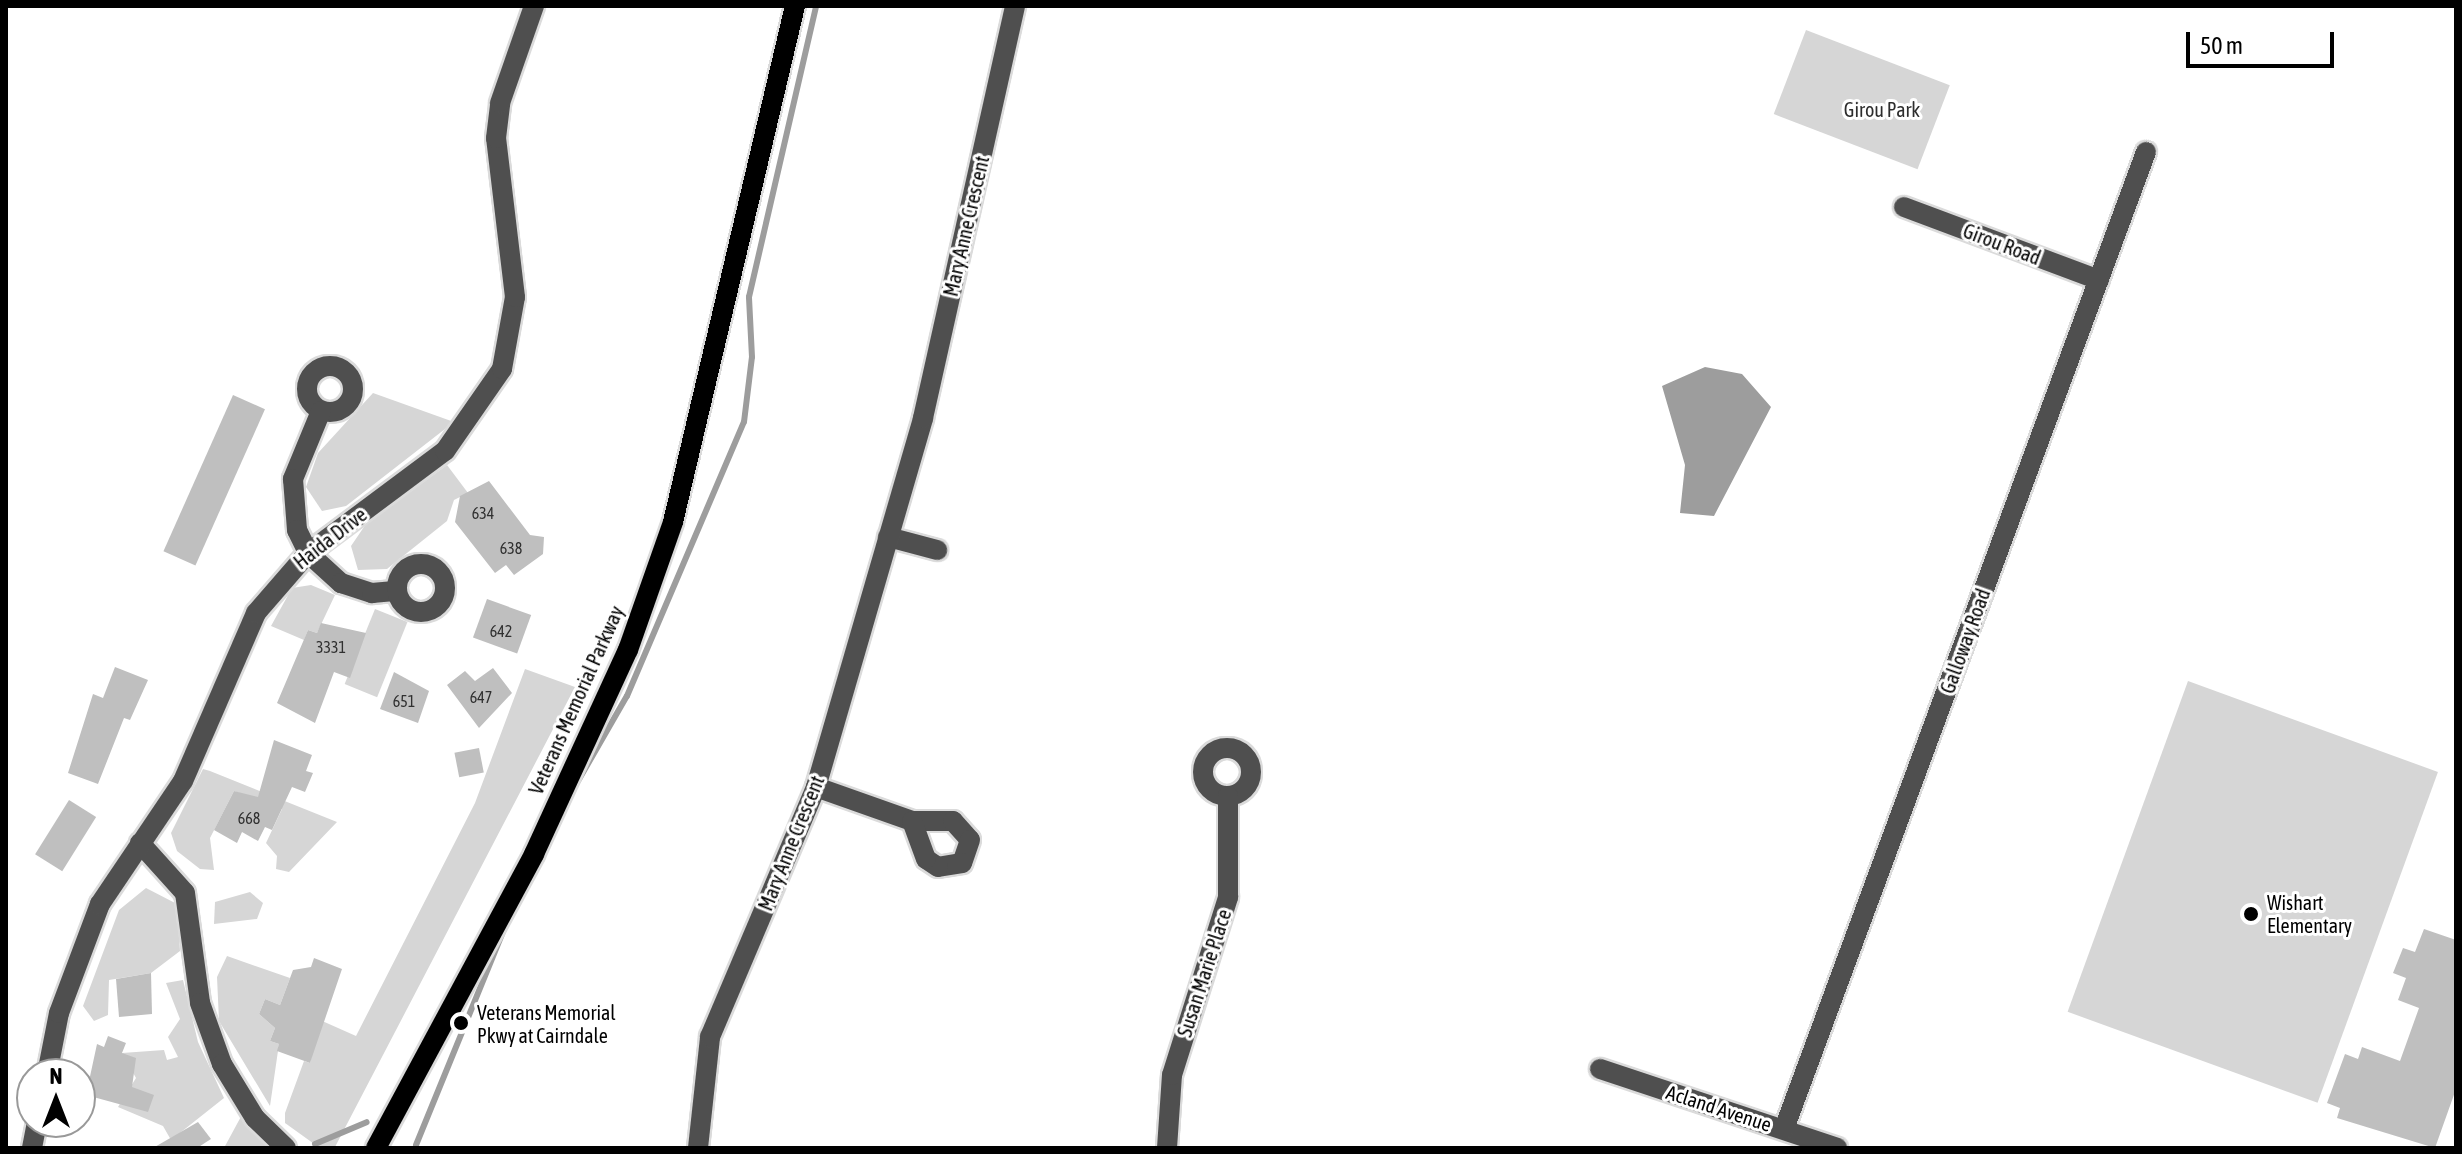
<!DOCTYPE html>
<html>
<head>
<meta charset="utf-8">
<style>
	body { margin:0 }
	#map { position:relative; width:2462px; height:1154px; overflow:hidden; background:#fff; font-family:"Asap Condensed",sans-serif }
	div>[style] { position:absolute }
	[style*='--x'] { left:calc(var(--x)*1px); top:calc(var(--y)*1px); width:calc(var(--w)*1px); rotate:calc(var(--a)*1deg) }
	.green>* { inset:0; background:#d6d6d6; transform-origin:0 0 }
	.water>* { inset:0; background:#9d9d9d }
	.stream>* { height:6px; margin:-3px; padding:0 3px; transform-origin:3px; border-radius:3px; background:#9d9d9d }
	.building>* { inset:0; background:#bfbfbf; transform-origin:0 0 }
	.roads { filter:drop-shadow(2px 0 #dbdbdb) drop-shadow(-2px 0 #dbdbdb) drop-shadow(0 2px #dbdbdb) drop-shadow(0 -2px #dbdbdb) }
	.minor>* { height:20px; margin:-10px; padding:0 10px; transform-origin:10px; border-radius:10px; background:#4f4f4f }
	.minor>.ring { margin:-10px; padding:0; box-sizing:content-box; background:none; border:20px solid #4f4f4f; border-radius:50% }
	.major>* { height:20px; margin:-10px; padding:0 10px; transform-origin:10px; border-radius:10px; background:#000 }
	.dots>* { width:22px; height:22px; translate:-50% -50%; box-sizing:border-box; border:4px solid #fff; border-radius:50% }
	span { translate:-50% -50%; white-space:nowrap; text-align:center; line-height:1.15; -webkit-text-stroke:6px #fff; paint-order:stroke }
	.number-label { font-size:16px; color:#303030 }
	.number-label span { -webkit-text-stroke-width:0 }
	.park-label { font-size:20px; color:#2d2d2d }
	.street-label { font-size:20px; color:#000 }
	.poi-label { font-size:20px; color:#000 }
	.left { translate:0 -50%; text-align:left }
	.frame { position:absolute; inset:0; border:8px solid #000; pointer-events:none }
	.north { position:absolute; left:16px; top:1058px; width:80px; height:80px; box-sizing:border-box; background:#fff; border:2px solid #999; border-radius:50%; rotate:0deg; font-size:22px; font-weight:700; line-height:32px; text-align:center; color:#000 }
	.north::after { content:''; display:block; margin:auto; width:28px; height:36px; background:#000; clip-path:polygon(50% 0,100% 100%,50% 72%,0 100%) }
	.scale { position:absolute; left:2186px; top:32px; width:148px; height:36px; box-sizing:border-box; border:4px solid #000; border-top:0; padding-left:10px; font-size:24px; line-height:28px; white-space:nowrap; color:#000; -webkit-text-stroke:6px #fff; paint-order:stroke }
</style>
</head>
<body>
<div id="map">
	<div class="green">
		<i style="left:1806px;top:30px;width:154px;height:90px;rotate:21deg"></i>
		<i style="clip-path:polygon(373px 393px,454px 422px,346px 506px,322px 511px,306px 487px,318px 453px)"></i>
		<i style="clip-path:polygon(447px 465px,468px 493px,454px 500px,447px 521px,387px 569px,358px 570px,351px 546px,366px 524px)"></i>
		<i style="clip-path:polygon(311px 585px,335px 595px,317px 633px,308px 630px,304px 640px,271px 626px,292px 588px)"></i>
		<i style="left:375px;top:609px;width:35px;height:81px;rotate:22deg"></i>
		<i style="clip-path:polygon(525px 669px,575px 687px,335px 1147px,317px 1146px,285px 1123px,285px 1113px,304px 1061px,310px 1063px,320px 1020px,356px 1036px,475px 803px)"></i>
		<i style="left:2188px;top:681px;width:266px;height:352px;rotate:20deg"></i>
		<i style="clip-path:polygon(203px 769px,210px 771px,337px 822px,289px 872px,276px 869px,277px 856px,266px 843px,282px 809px,234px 791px,210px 838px,214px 870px,200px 869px,177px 851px,171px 833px)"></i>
		<i style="clip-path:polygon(146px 888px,177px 904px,180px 951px,151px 973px,109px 980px,108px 1015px,94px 1021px,83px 1006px,119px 910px)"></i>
		<i style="clip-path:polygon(250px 892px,263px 903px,257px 919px,214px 924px,215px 902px)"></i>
		<i style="clip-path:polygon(227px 956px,290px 978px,280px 1005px,265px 999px,259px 1014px,275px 1028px,270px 1041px,279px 1044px,270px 1106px,219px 1021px,217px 977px)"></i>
		<i style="clip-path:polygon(183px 980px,198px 1042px,224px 1098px,171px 1140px,163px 1126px,118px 1107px,136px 1078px,122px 1053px,164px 1050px,167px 1060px,178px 1057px,168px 1037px,180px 1019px,166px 983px)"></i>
		<i style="clip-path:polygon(244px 1111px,253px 1127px,270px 1148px,224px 1148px)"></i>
	</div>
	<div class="water">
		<i style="clip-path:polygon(1705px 367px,1742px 374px,1771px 407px,1714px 516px,1680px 513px,1685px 465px,1662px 386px)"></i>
	</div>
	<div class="stream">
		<i style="--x:574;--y:788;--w:106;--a:-60.1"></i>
		<i style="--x:627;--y:696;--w:298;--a:-66.9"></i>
		<i style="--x:744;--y:422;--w:65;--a:-83"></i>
		<i style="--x:752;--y:357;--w:60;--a:-92.9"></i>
		<i style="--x:749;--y:297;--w:299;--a:-77"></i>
		<i style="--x:315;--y:1144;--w:56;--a:-22.9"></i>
		<i style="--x:416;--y:1145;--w:235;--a:-67.8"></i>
	</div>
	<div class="building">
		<i style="left:233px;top:395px;width:35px;height:171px;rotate:24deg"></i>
		<i style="clip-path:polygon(489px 481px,530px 535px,544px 537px,543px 554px,514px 575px,506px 565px,495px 573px,455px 522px,460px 496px)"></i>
		<i style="left:487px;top:599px;width:47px;height:41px;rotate:20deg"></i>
		<i style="clip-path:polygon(321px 623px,366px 633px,350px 678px,334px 672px,315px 723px,277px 703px,308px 630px,317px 633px)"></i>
		<i style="clip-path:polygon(115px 667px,148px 680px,130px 720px,124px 718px,98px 784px,68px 773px,93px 694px,103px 698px)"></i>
		<i style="clip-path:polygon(493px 668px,512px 693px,479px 728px,447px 685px,465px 671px,475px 681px)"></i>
		<i style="clip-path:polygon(394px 672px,429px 691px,418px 723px,380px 709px)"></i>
		<i style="clip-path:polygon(274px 740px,312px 755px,306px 771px,313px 773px,305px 792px,292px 787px,272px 830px,265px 827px,258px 841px,242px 832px,237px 843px,214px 830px,234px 791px,258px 797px)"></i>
		<i style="left:479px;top:748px;width:25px;height:25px;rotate:79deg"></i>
		<i style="left:69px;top:800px;width:32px;height:64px;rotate:32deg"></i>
		<i style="clip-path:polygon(2424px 929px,2456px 940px,2456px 1089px,2435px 1148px,2337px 1118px,2340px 1108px,2327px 1103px,2345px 1054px,2358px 1059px,2362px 1047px,2400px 1061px,2419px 1008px,2398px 1000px,2406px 978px,2393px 973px,2403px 948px,2415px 952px)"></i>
		<i style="clip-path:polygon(314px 958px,342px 969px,310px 1063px,277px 1051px,279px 1044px,270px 1041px,275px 1028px,259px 1014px,265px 999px,280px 1005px,293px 970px,311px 967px)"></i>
		<i style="clip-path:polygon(151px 973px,152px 1014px,119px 1017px,116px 979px)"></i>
		<i style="clip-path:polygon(108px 1036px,126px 1043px,122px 1053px,136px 1058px,132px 1087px,154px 1095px,148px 1112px,86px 1095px,97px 1044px,104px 1047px)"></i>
		<i style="clip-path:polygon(198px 1122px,211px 1139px,197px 1148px,153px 1148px)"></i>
	</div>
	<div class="roads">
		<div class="minor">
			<i style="--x:1904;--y:207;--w:208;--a:20.5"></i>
			<i class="ring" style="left:307px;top:366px;width:26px;height:26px"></i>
			<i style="--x:321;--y:411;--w:74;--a:112.4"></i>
			<i style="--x:293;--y:479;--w:51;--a:85.5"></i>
			<i style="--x:297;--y:530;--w:25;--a:64"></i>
			<i style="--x:308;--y:553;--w:45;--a:42.3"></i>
			<i style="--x:341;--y:583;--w:33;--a:18"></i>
			<i style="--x:372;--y:593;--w:25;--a:-5"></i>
			<i style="--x:888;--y:537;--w:51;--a:14.9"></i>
			<i class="ring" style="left:397px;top:564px;width:28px;height:28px"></i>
			<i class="ring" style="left:1203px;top:748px;width:28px;height:28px"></i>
			<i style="--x:816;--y:787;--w:102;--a:19.5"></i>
			<i style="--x:912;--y:821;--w:41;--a:0"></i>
			<i style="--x:953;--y:821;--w:25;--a:48"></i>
			<i style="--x:970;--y:840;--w:24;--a:109"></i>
			<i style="--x:962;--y:863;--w:24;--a:171"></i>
			<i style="--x:938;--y:867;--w:14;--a:-146"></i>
			<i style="--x:926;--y:859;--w:40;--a:-110.2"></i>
			<i style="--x:140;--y:843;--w:67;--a:48"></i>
			<i style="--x:185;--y:893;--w:111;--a:82.2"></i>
			<i style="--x:200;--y:1003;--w:65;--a:70.2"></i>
			<i style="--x:222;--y:1064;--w:63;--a:58.6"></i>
			<i style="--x:255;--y:1118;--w:43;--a:44.1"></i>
			<i style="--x:1600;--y:1069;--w:250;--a:18.4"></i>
			<i style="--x:47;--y:1074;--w:62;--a:-78.9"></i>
			<i style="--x:59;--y:1013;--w:116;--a:-69.4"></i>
			<i style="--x:100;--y:904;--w:148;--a:-56"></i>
			<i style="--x:183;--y:781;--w:183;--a:-66.5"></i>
			<i style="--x:256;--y:613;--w:79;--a:-49.1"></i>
			<i style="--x:308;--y:553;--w:171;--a:-36.7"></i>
			<i style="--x:445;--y:451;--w:100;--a:-55.2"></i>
			<i style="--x:502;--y:369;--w:73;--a:-79.8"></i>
			<i style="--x:515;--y:297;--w:160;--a:-96.8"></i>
			<i style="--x:496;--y:138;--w:35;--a:-83"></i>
			<i style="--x:500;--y:103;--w:103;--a:-70.7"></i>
			<i style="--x:1784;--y:1129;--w:1042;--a:-69.67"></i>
			<i style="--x:32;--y:1148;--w:26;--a:-79"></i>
			<i style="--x:698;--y:1148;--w:112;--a:-83.8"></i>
			<i style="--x:710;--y:1037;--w:272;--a:-67"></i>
			<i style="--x:816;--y:787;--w:384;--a:-73.8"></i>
			<i style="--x:923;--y:418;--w:422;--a:-77.4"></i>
			<i style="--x:1167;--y:1148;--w:73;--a:-86.1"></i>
			<i style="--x:1172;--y:1075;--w:187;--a:-72.5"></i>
			<i style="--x:1228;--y:897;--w:101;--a:-90"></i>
		</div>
		<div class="major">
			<i style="--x:376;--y:1148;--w:334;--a:-61.7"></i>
			<i style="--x:534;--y:854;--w:225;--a:-65.3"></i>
			<i style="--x:628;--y:650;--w:136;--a:-70.6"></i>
			<i style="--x:673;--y:522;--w:530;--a:-76.7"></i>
		</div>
	</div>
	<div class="dots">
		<i style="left:2251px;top:914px;background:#000"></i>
		<i style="left:461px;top:1023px;background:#000"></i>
	</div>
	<div class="number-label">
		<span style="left:483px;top:513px">634</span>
		<span style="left:511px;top:548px">638</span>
		<span style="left:501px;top:631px">642</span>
		<span style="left:331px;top:647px">3331</span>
		<span style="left:481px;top:697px">647</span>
		<span style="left:404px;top:701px">651</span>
		<span style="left:249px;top:818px">668</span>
	</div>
	<div class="park-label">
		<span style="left:1882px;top:109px">Girou Park</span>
	</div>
	<div class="street-label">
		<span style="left:966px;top:226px;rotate:-77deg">Mary Anne Crescent</span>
		<span style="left:2002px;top:244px;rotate:21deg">Girou Road</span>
		<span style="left:330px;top:538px;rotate:-38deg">Haida Drive</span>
		<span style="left:1965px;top:641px;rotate:-70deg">Galloway Road</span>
		<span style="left:576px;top:700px;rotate:-66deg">Veterans Memorial Parkway</span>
		<span style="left:791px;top:843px;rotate:-68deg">Mary Anne Crescent</span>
		<span style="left:1204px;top:973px;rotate:-72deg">Susan Marie Place</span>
		<span style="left:1719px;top:1108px;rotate:18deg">Acland Avenue</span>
	</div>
	<div class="poi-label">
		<span class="left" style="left:2267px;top:914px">Wishart<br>Elementary</span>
		<span class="left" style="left:477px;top:1024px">Veterans Memorial<br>Pkwy at Cairndale</span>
	</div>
	<div class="frame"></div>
	<div class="north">N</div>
	<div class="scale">50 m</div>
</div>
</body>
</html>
